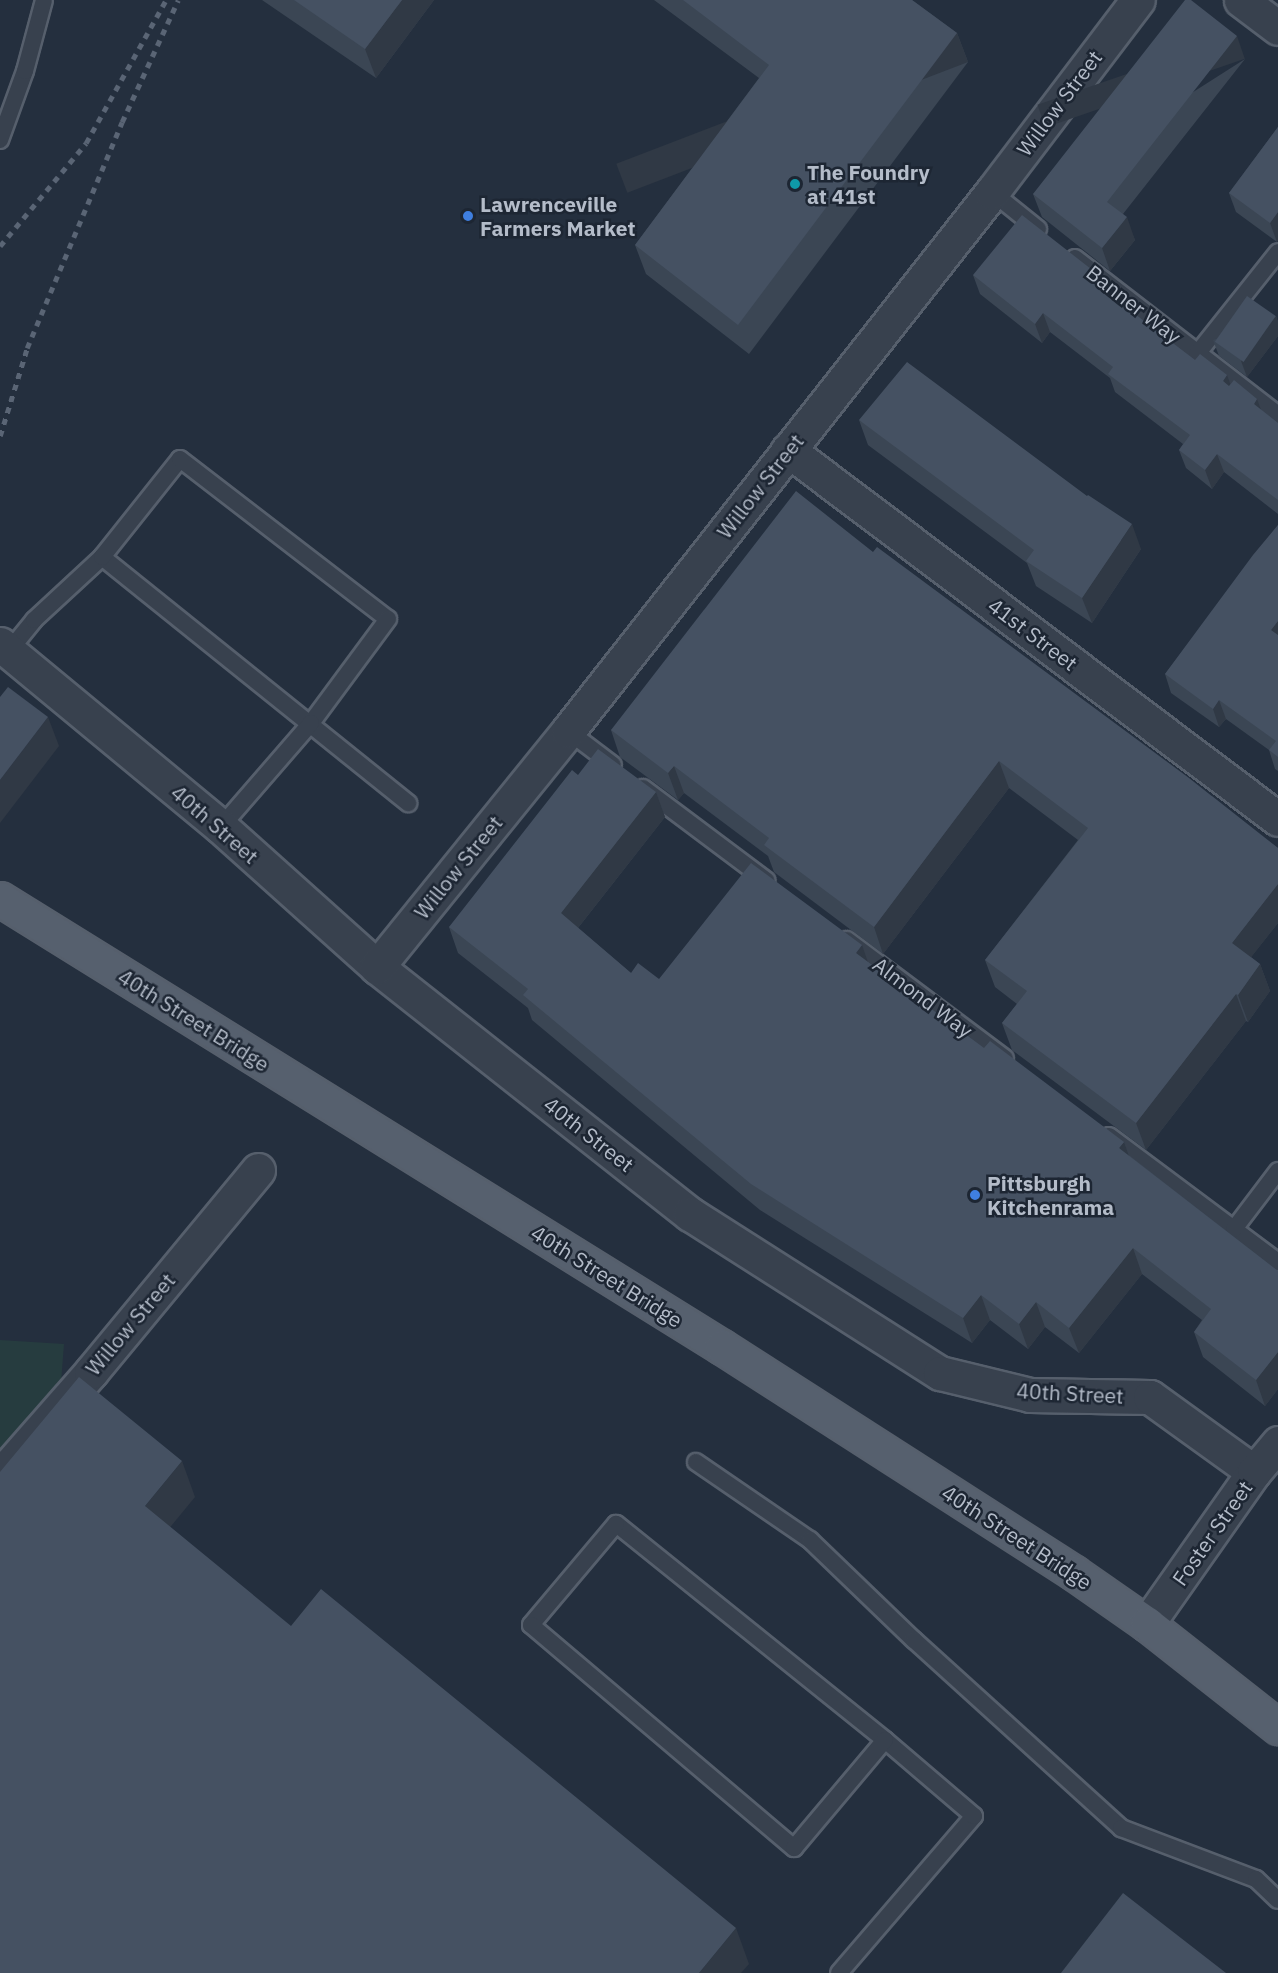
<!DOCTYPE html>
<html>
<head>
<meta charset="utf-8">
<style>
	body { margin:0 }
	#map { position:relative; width:1278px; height:1973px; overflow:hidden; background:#242f3e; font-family:"IBM Plex Sans",sans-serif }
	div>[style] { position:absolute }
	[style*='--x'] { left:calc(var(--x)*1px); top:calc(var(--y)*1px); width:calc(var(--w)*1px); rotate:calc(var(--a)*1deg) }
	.green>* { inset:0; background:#263c3f }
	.roads { filter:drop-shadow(2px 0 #565f6c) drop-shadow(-2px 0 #565f6c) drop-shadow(0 2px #565f6c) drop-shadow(0 -2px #565f6c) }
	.service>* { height:16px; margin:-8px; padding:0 8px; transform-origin:8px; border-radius:8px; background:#38414e }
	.minor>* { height:33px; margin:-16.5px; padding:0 16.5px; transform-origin:16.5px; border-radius:16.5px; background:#38414e }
	.primary>* { height:33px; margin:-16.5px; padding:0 16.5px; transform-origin:16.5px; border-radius:16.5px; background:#56606e }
	.rail>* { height:4.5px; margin-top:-2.25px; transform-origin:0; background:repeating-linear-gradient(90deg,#5a6575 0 6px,transparent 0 12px) }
	.wall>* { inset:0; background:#3b4654 }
	.shaded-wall>* { inset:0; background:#303945; transform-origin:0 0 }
	.building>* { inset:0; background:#455162; transform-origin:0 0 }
	.dots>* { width:16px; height:16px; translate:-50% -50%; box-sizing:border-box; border:3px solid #1d2633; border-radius:50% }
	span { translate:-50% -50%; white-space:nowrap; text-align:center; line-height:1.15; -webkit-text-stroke:5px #1d2633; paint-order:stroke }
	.street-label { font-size:21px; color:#b4bcc9 }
	.poi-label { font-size:21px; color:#b4bcc9; font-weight:700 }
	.left { translate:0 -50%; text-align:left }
</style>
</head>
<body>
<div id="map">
	<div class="green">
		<i style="clip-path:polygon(0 1340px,64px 1344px,61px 1383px,0 1452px)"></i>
	</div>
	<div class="roads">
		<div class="service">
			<i style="--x:0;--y:140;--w:73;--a:-70.1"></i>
			<i style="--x:25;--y:71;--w:73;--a:-75"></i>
			<i style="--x:992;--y:192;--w:59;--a:38.8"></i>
			<i style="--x:1075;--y:258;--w:257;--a:37.7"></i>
			<i style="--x:1197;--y:354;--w:130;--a:-51.5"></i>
			<i style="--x:102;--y:557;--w:393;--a:38.8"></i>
			<i style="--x:9;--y:651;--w:40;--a:-51"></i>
			<i style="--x:34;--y:620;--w:93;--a:-42.8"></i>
			<i style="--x:102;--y:557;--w:125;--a:-51.5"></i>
			<i style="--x:180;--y:459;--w:262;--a:37.6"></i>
			<i style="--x:388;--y:619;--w:129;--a:126.5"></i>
			<i style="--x:311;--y:723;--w:138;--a:130.9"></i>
			<i style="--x:568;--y:731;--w:56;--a:37.1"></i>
			<i style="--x:643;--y:788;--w:154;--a:36.8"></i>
			<i style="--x:847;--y:940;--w:197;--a:36.8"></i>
			<i style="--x:1109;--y:1136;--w:211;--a:36.7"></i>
			<i style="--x:1234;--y:1229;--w:73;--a:-52.8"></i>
			<i style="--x:696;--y:1462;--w:138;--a:34.4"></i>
			<i style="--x:810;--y:1540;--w:144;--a:43.9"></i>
			<i style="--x:914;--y:1640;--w:280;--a:42.2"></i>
			<i style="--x:1121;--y:1828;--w:144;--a:20.7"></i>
			<i style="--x:1256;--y:1879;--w:30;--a:44"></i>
			<i style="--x:839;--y:1973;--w:207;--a:-49.3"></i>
			<i style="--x:974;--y:1816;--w:117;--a:-139.5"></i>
			<i style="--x:885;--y:1740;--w:345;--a:-141.2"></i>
			<i style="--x:616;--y:1524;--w:132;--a:130.1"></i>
			<i style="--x:531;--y:1625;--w:345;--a:40.3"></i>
			<i style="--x:794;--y:1848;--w:141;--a:-49.9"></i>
		</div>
		<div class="minor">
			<i style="--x:1241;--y:0;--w:46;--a:37.1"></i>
			<i style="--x:788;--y:450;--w:613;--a:36.98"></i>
			<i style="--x:0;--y:644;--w:287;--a:39.6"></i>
			<i style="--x:221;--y:827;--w:210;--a:41.9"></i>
			<i style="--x:377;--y:967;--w:399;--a:38.3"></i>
			<i style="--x:690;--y:1214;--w:296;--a:32.5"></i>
			<i style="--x:940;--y:1373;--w:93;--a:13.7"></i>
			<i style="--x:1030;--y:1395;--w:120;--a:1"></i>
			<i style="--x:1150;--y:1397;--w:128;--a:35.8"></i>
			<i style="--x:377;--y:967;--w:304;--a:-51"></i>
			<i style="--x:568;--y:731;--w:686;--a:-51.81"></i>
			<i style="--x:992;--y:192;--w:241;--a:-52.8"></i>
			<i style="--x:0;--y:1476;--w:138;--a:-48.8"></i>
			<i style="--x:91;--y:1372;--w:262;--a:-50.4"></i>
			<i style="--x:1147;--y:1624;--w:186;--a:-54.9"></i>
			<i style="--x:1254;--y:1472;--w:38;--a:-50"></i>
		</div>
		<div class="primary">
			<i style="--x:0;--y:899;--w:850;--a:31.82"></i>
			<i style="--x:722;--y:1347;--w:418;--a:32.7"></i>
			<i style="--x:1074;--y:1573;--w:89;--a:34.9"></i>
			<i style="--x:1147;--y:1624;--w:167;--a:38.2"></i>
		</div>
	</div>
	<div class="rail">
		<i style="--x:0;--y:246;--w:134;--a:-50.1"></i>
		<i style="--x:86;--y:143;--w:164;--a:-60.8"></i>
		<i style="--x:0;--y:436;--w:92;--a:-72.9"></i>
		<i style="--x:27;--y:348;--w:245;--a:-67.2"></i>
		<i style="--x:122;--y:122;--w:134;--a:-65.3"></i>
	</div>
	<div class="wall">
		<i style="clip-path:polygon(262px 0,434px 0,376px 78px)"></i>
		<i style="clip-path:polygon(654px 0,912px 0,957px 33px,968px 62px,749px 354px,646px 274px,635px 245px,759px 78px)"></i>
		<i style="clip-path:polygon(1245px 59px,1123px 214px,1135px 240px,1110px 271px,1042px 217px,1033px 194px)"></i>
		<i style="clip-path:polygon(1278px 127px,1278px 240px,1277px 242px,1236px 212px,1229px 193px)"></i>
		<i style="clip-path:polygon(1091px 269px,1097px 285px,1195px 360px,1227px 375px,1230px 384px,1278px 423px,1278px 514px,1224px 472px,1212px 489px,1186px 468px,1179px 450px,1183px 444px,1115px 392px,1110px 378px,1050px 332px,1042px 343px,980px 294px,973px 275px)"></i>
		<i style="clip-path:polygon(1276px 316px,1278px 322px,1278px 336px,1247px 377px,1219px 356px,1213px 340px)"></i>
		<i style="clip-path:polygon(859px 420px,1141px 549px,1092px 623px,1036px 586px,1027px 563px,868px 445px)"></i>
		<i style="clip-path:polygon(1278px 525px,1278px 771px,1275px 769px,1269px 750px,1226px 719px,1219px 727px,1171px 693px,1165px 674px)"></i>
		<i style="clip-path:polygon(873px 552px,1278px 848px,1278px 923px,1251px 957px,1260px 964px,1270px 991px,1248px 1022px,1246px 1021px,1146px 1150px,1012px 1050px,1002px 1023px,1017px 1004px,995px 987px,985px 960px,1078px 840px,1009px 788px,883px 954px,774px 872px,768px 856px,684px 793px,678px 800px,620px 757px,611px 730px)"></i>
		<i style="clip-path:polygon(656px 792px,665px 817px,578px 928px,631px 973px,659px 979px,868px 962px,984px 1048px,1124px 1142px,1129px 1155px,1278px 1271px,1278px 1389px,1265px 1406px,1203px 1357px,1194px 1332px,1202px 1320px,1142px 1274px,1079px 1353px,1045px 1327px,1028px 1349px,990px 1320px,972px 1343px,760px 1210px,532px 1020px,528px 1008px,458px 953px,449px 927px)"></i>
	</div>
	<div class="shaded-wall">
		<i style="clip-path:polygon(402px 0,434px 0,376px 78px,365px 49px)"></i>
		<i style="left:957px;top:33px;width:31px;height:365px;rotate:69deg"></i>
		<i style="left:1237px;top:36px;width:24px;height:211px;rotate:71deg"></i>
		<i style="clip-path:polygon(1278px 212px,1278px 240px,1277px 242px,1270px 223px)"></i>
		<i style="clip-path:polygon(1127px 217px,1135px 240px,1110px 271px,1102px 248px)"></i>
		<i style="clip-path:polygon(1091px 269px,1097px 287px,1085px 276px)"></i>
		<i style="clip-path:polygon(1043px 313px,1050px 332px,1042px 343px,1035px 324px)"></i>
		<i style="clip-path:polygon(1276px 316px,1278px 322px,1278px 336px,1247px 377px,1241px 361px)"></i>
		<i style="clip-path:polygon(1227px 375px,1234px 394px,1223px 381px)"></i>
		<i style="clip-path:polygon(1257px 399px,1264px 418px,1254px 404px)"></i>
		<i style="clip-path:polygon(1217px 454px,1224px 472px,1212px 489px,1205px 470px)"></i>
		<i style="clip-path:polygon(1132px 524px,1141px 549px,1092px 623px,1082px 598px)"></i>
		<i style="clip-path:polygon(1278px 621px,1278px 648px,1271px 630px)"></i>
		<i style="clip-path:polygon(1219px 700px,1226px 719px,1219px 727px,1213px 709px)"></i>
		<i style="clip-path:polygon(48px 717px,59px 746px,0 823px,0 780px)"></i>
		<i style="clip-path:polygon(999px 761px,1009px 788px,883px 954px,874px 927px)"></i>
		<i style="clip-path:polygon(674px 766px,684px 793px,678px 800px,668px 773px)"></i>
		<i style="clip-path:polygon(656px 792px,665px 817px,570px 938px,561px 913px)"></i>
		<i style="clip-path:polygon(1278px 884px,1278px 923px,1241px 970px,1232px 943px)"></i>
		<i style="clip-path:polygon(862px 945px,871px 971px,856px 953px)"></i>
		<i style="clip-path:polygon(1260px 964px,1270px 991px,1248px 1022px,1238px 995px)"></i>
		<i style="clip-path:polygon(1236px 994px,1246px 1021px,1146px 1150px,1136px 1123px)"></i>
		<i style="clip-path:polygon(1124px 1142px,1133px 1167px,1119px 1148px)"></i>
		<i style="clip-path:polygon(1133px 1248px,1142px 1274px,1079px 1353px,1069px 1328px)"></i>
		<i style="clip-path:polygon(981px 1295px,990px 1320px,972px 1343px,963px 1318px)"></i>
		<i style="clip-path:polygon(1036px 1302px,1045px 1327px,1028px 1349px,1019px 1324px)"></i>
		<i style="clip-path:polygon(1278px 1352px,1278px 1389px,1265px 1406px,1256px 1380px)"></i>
		<i style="clip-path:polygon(182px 1461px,195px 1497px,158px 1542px,145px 1506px)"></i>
		<i style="clip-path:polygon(736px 1928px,749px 1964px,741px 1973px,699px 1973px)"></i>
	</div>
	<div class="building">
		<i style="clip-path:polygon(294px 0,402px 0,365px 49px)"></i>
		<i style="clip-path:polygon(683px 0,912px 0,957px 33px,738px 325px,635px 245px,769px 65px)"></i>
		<i style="clip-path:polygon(1185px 0,1191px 0,1237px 36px,1107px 202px,1127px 217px,1102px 248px,1033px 194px)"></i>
		<i style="clip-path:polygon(1278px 127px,1278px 212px,1270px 223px,1229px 193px)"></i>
		<i style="clip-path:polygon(1022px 215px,1091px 269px,1085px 276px,1195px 360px,1200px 354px,1227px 375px,1223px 381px,1229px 386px,1234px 380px,1257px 399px,1254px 404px,1278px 423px,1278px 500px,1217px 454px,1205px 470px,1179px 450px,1190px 435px,1108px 374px,1113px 367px,1043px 313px,1035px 324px,973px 275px)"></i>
		<i style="left:1247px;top:296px;width:35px;height:56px;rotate:35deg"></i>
		<i style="clip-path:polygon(907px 362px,1087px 496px,1088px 495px,1132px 524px,1082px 598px,1026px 561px,1034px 550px,859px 420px)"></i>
		<i style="clip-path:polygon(796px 491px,873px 552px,877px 547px,1189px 778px,1278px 848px,1278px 884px,1232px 943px,1260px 964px,1238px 995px,1236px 994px,1136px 1123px,1002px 1023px,1027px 991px,985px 960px,1088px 828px,999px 761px,874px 927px,764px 845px,769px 838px,674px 766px,668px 773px,611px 730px)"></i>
		<i style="clip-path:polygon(1278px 525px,1278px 621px,1271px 630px,1278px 635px,1278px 757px,1269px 750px,1276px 741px,1219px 700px,1213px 709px,1165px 674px,1253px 555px)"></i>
		<i style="clip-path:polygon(8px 687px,48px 717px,0 780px,0 697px)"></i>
		<i style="clip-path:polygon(598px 749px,656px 792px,561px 913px,631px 973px,638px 963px,659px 979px,751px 863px,862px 945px,856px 953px,984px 1048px,990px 1041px,1124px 1142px,1119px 1148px,1278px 1271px,1278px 1352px,1256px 1380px,1194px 1332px,1211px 1309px,1133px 1248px,1069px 1328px,1036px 1302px,1019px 1324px,981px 1295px,963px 1318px,751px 1184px,523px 995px,528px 989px,449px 927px,572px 770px,578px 775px)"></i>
		<i style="clip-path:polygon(79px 1377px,182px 1461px,145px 1506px,291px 1626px,321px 1589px,736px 1928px,699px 1973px,0 1973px,0 1472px)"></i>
		<i style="clip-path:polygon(1123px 1893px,1226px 1973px,1061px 1973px)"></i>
	</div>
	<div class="dots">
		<i style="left:795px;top:184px;background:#0f9aa8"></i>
		<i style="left:468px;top:216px;background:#3f7fe0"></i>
		<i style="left:975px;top:1195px;background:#3f7fe0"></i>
	</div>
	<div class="street-label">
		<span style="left:1059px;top:103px;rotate:-53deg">Willow Street</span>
		<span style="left:1134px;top:304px;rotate:38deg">Banner Way</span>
		<span style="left:760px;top:486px;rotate:-52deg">Willow Street</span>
		<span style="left:1033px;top:634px;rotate:37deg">41st Street</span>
		<span style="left:215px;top:824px;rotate:41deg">40th Street</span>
		<span style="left:458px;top:867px;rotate:-51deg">Willow Street</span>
		<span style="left:923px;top:997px;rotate:37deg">Almond Way</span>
		<span style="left:194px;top:1020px;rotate:32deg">40th Street Bridge</span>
		<span style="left:589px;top:1134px;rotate:38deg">40th Street</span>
		<span style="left:607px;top:1276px;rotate:32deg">40th Street Bridge</span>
		<span style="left:130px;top:1324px;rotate:-50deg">Willow Street</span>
		<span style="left:1070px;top:1393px;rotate:3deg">40th Street</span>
		<span style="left:1212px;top:1533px;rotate:-55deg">Foster Street</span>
		<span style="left:1017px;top:1537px;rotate:33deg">40th Street Bridge</span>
	</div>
	<div class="poi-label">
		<span class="left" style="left:807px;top:184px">The Foundry<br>at 41st</span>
		<span class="left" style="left:480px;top:216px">Lawrenceville<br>Farmers Market</span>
		<span class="left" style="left:987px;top:1195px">Pittsburgh<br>Kitchenrama</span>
	</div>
</div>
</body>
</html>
